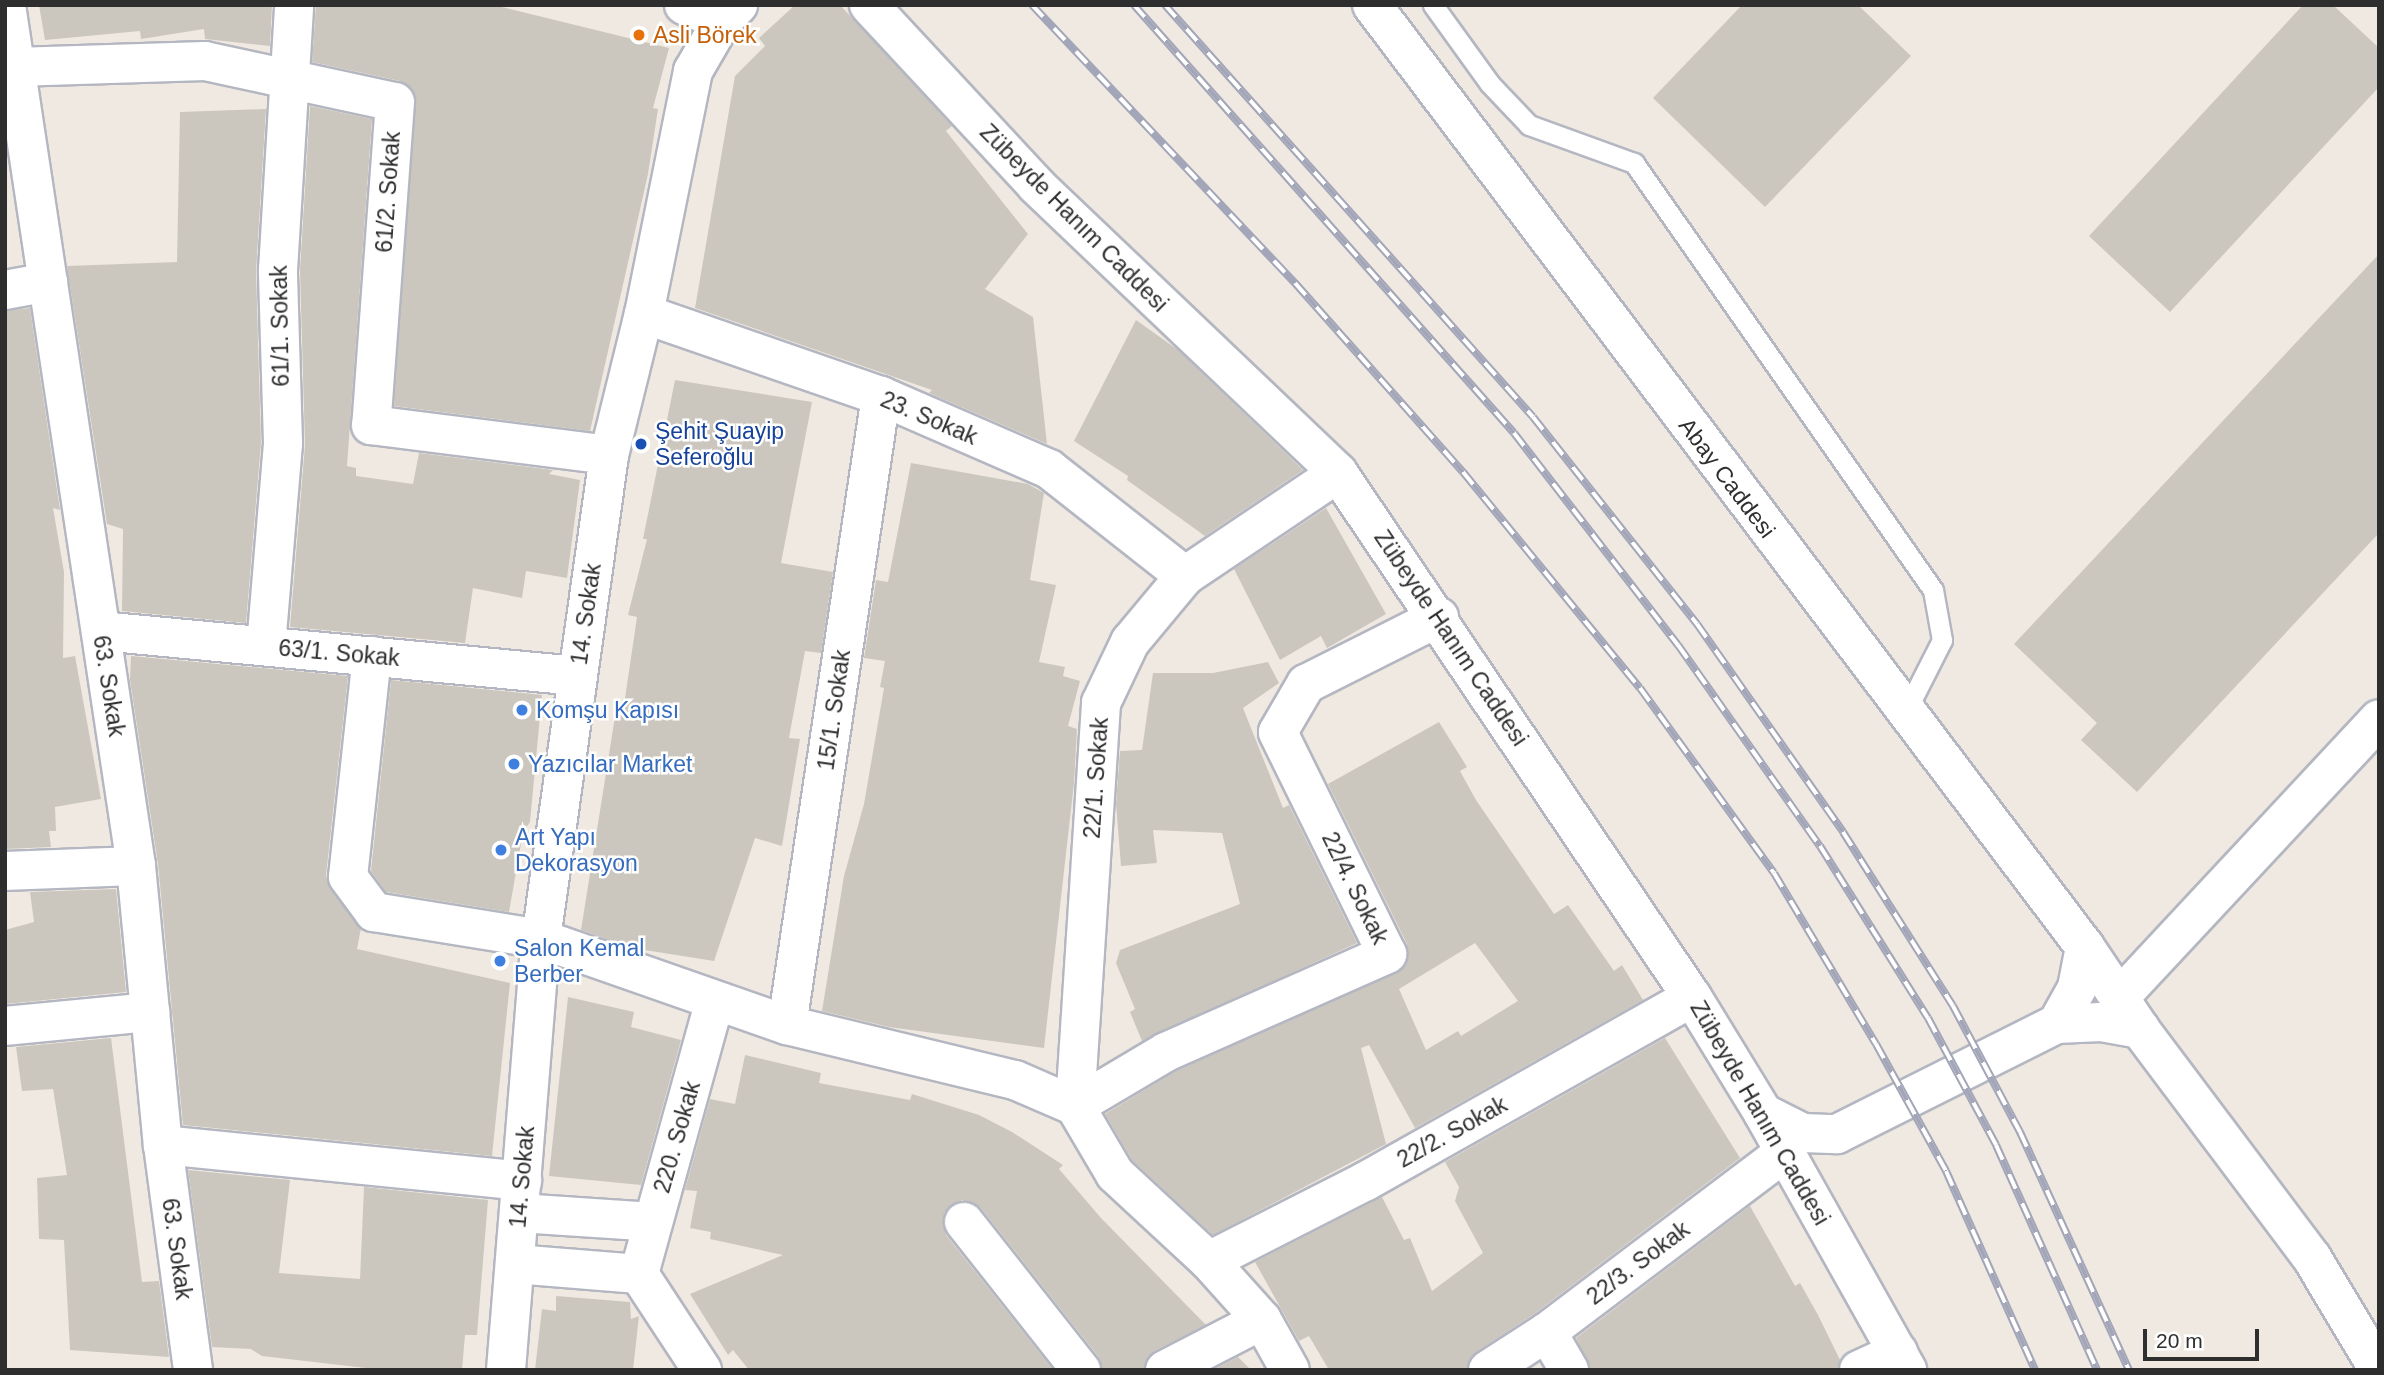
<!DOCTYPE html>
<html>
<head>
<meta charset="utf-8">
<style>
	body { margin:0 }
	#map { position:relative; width:2384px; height:1375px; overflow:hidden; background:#efe9e1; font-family:Helvetica,sans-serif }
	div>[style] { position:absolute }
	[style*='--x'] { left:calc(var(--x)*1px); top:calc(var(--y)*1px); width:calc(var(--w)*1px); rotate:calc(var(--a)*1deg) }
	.building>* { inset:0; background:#cbc7bf }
	.roads { filter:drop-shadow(2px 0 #b4b7c1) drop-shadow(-2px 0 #b4b7c1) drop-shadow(0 2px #b4b7c1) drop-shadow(0 -2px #b4b7c1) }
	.lane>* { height:19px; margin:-9.5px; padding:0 9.5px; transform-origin:9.5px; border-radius:9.5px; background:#fff }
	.street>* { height:38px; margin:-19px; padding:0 19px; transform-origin:19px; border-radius:19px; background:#fff }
	.secondary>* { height:38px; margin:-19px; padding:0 19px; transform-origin:19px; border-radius:19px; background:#fff }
	.rail>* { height:8px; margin-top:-4px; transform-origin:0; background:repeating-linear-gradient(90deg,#fff 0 16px,#a3a6b8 0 32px); box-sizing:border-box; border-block:2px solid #a3a6b8 }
	.dots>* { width:19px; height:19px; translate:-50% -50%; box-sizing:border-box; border:4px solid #fff; border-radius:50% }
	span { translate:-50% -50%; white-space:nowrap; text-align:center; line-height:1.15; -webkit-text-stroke:5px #fff; paint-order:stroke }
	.food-label { font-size:23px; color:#c56008 }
	.left { translate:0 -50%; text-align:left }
	.street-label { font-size:23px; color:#2e2e2e }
	.transit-label { font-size:23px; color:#164399 }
	.shop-label { font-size:23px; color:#366cbe }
	.frame { position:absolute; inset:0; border:7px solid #2e2e2e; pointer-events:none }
	.scale { position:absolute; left:2143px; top:1329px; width:116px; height:32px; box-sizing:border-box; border:4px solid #2e2e2e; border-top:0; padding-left:9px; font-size:21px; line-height:24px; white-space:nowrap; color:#2e2e2e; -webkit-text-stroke:5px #fff; paint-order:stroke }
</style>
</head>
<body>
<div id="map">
	<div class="building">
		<i style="clip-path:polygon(39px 5px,272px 5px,270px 46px,205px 39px,204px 29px,141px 39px,140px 31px,45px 40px)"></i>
		<i style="clip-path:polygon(316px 5px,494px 5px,669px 48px,653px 108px,658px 109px,648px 174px,590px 431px,394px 406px,415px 94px,400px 81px,312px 62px)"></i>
		<i style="clip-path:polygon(795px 5px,840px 5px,952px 126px,946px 131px,1028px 234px,985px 289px,1033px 317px,1047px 444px,929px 393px,932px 390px,695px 308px,735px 76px,765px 46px,759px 38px)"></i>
		<i style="clip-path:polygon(1742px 5px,1858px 5px,1911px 56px,1765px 207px,1653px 98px)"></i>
		<i style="clip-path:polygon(2303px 5px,2333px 5px,2379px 48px,2379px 87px,2170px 312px,2089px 236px)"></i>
		<i style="clip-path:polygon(310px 106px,372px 119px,347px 466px,356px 468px,356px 476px,413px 484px,419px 453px,553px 470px,549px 474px,580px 480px,567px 578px,526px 571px,522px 598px,473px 588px,465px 643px,290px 627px,305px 445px,300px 270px)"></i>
		<i style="clip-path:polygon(266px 109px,256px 271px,261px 442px,246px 623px,122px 611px,123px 529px,107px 524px,67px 266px,177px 262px,180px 112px)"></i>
		<i style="clip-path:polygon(2379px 254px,2379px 533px,2137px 792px,2081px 740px,2097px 723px,2014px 644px)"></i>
		<i style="clip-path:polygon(30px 308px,60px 510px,53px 508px,64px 572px,63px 658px,75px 656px,101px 799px,55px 807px,56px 831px,49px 831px,51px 847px,5px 849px,5px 311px)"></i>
		<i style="clip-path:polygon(1136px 320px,1178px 350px,1303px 470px,1205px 536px,1127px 480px,1128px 476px,1074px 441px)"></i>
		<i style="clip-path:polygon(675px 380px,812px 402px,781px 563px,833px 572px,821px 653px,805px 651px,789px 738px,800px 739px,782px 846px,755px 838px,714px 961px,632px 948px,581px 930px,617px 704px,624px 705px,637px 617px,628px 615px,647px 539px,643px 539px)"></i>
		<i style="clip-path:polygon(911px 463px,1028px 484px,1044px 493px,1030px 580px,1056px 585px,1039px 662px,1065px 667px,1063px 676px,1080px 681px,1068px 726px,1077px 729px,1074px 783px,1044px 1048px,889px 1027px,822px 1011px,844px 876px,864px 804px,884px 688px,880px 687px,885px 661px,864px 658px,876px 580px,888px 582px)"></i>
		<i style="clip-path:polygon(1326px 508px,1386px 614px,1327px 648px,1321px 636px,1280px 660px,1234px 569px)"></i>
		<i style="clip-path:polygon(131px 656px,348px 676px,326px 875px,330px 889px,361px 928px,357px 949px,510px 983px,492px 1156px,183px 1125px,158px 864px,130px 680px)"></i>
		<i style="clip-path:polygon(1268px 662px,1279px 683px,1243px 708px,1283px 808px,1289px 805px,1357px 943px,1142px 1041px,1130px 1012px,1135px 1009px,1116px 963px,1120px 950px,1240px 904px,1222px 833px,1153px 830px,1157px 863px,1121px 866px,1116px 803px,1120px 751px,1142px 750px,1153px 673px,1213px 673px)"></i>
		<i style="clip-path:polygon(391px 680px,542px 695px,530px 822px,523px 832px,509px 912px,386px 892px,371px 871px)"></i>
		<i style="clip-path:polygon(evenodd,1439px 722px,1467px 767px,1460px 771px,1476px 800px,1554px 914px,1568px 905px,1614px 971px,1622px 965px,1643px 1000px,1415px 1128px,1369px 1045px,1361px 1048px,1386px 1144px,1213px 1235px,1132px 1160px,1105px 1114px,1176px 1071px,1404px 967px,1407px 944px,1328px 784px,1439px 722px,1475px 943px,1518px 1001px,1461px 1036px,1458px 1031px,1426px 1050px,1399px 989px,1475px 943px)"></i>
		<i style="clip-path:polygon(116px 889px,126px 992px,5px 1004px,5px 930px,34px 922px,30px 892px)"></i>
		<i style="clip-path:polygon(568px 997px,634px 1012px,631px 1027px,681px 1040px,641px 1185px,549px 1176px)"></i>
		<i style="clip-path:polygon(111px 1038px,142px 1282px,159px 1281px,169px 1357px,70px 1350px,64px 1240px,39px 1239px,37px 1178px,67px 1175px,53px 1089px,22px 1091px,16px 1047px)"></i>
		<i style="clip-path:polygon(1665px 1038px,1740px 1158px,1534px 1314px,1476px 1352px,1466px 1370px,1329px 1370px,1309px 1336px,1299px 1341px,1255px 1262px,1382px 1197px,1404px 1240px,1410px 1238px,1432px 1291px,1483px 1253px,1455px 1201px,1459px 1187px,1445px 1162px)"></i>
		<i style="clip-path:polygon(745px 1055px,821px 1073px,819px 1083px,910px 1100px,912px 1094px,979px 1115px,1012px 1132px,1063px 1165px,1059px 1169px,1101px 1218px,1206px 1325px,1154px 1351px,1143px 1370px,1102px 1370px,1098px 1356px,981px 1208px,962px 1200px,944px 1213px,946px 1235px,1053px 1370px,749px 1370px,733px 1350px,728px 1355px,690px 1294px,783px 1255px,710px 1239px,711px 1232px,690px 1228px,697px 1191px,685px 1190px,710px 1099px,735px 1104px)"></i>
		<i style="clip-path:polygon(188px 1170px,290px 1180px,279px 1273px,360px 1279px,364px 1187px,488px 1200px,477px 1335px,465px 1335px,462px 1370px,383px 1370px,262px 1356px,251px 1349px,212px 1347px)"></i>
		<i style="clip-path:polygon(1750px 1206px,1795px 1286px,1800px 1283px,1818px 1315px,1840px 1360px,1837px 1370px,1591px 1370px,1576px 1338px)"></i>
		<i style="clip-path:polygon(556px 1296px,630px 1302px,631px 1319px,639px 1316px,633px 1370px,535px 1370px,542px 1309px,556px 1311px)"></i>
		<i style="clip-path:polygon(1238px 1357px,1251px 1370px,1213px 1370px)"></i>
	</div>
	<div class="roads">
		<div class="lane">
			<i style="--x:1433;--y:5;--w:97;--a:54.2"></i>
			<i style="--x:1490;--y:84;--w:57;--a:46.4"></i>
			<i style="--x:1529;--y:125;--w:112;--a:19.9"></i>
			<i style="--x:1634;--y:163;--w:521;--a:55"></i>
			<i style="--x:1933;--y:590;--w:51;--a:79.8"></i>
			<i style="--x:1942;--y:640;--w:82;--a:116.9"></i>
		</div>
		<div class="street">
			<i style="--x:6;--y:5;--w:871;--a:81.41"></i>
			<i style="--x:136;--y:866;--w:280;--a:84.5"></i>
			<i style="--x:163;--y:1145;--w:227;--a:82.4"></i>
			<i style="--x:684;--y:5;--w:41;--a:22.8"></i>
			<i style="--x:15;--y:67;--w:190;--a:-1.8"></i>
			<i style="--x:205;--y:61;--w:194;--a:12.2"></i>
			<i style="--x:395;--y:102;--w:324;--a:94.2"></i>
			<i style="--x:371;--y:425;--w:240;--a:7.2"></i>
			<i style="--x:5;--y:290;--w:44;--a:-10.5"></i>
			<i style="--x:644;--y:314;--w:251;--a:19.1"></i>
			<i style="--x:881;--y:396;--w:183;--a:23.5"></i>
			<i style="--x:1049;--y:469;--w:173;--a:38.2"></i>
			<i style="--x:101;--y:631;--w:478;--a:5.4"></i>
			<i style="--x:266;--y:646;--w:204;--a:-85.2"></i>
			<i style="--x:283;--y:443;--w:173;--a:-91.7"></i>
			<i style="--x:278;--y:270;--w:265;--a:-86.5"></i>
			<i style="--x:372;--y:656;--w:222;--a:96.2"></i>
			<i style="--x:348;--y:877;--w:44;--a:53.4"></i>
			<i style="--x:374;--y:912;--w:169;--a:9.2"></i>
			<i style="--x:541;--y:939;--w:261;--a:19.3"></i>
			<i style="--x:787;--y:1025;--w:235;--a:13.6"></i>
			<i style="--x:1015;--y:1080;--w:65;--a:23.4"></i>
			<i style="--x:1075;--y:1106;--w:79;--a:59.5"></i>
			<i style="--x:1115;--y:1174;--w:128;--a:42.8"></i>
			<i style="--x:1209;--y:1261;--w:79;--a:48.1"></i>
			<i style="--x:1262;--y:1320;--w:57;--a:60.8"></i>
			<i style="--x:5;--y:871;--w:131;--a:-2.2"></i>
			<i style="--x:2119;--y:998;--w:381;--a:-47"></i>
			<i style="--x:787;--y:1025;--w:636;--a:-81.5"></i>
			<i style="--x:5;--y:1026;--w:146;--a:-5.5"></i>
			<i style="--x:1075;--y:1106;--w:106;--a:-30.7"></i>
			<i style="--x:1166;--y:1052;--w:242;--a:-23.9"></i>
			<i style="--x:1387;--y:954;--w:247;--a:-116.2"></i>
			<i style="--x:1278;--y:732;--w:56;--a:-59.7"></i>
			<i style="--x:1306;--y:684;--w:149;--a:-26.7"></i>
			<i style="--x:1075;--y:1106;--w:404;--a:-86.3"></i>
			<i style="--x:1101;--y:703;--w:68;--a:-64.6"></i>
			<i style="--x:1130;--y:642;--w:86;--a:-50.2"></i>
			<i style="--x:1185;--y:576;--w:184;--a:-33.9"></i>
			<i style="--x:163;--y:1145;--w:361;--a:5.7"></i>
			<i style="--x:519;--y:1213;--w:134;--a:3.8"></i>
			<i style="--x:964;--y:1222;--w:189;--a:51.7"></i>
			<i style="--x:1209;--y:1261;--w:176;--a:-27"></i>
			<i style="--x:1366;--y:1181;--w:374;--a:-29.4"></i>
			<i style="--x:515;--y:1264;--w:124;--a:4.6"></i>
			<i style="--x:639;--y:1274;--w:284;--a:-74.5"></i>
			<i style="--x:639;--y:1274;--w:115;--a:56.7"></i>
			<i style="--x:1547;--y:1332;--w:44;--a:59.9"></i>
			<i style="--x:506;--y:1370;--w:432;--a:-85.4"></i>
			<i style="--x:541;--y:939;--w:489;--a:-82"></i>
			<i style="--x:609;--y:455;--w:145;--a:-76.1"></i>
			<i style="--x:644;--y:314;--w:248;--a:-78.6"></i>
			<i style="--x:693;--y:71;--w:58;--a:-59.9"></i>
			<i style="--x:722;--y:21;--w:23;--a:-45"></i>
			<i style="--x:1165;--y:1370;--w:109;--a:-27.3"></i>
			<i style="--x:1488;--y:1370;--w:70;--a:-32.8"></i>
			<i style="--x:1547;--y:1332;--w:298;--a:-37.1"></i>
			<i style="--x:1859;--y:1370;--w:43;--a:-24.8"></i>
		</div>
		<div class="secondary">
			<i style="--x:869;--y:5;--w:246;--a:47.1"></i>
			<i style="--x:1036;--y:185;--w:417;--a:43.6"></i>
			<i style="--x:1338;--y:473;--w:632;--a:55.96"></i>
			<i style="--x:1692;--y:997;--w:136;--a:58.5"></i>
			<i style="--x:1763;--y:1113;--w:295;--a:60.7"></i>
			<i style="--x:1372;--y:5;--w:1181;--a:52.88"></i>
			<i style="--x:2085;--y:947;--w:99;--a:56.1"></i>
			<i style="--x:2140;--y:1029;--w:286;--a:53.1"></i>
			<i style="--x:2312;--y:1258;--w:131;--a:59.1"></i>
			<i style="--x:2057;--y:1024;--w:41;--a:-60.9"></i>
			<i style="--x:2077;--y:988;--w:42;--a:-79"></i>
			<i style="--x:1763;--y:1113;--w:45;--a:26.6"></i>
			<i style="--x:1803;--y:1133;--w:34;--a:2"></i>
			<i style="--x:1837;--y:1134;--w:246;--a:-26.6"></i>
			<i style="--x:2057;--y:1024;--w:44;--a:-2.6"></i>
			<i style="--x:2101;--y:1022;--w:40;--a:10"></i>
		</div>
	</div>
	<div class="rail">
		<i style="--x:1032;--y:5;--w:383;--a:46.6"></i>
		<i style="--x:1295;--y:283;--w:253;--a:48.4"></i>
		<i style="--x:1463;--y:472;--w:279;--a:50.7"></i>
		<i style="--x:1640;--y:688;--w:228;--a:54.1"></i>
		<i style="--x:1774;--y:873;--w:199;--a:59.2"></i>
		<i style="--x:1876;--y:1044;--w:145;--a:61.1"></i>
		<i style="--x:1946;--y:1171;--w:218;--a:65.9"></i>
		<i style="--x:1134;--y:5;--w:572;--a:48.4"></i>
		<i style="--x:1514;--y:433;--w:268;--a:52.3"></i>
		<i style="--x:1678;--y:645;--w:246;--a:54.8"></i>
		<i style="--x:1820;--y:846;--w:203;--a:57.9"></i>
		<i style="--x:1928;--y:1018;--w:144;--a:61.8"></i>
		<i style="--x:1996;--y:1145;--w:247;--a:65.8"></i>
		<i style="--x:1165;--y:5;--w:552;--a:48.23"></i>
		<i style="--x:1533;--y:417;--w:264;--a:51.6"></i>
		<i style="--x:1697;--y:624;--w:254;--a:54.9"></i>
		<i style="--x:1843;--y:832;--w:206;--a:57.7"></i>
		<i style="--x:1953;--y:1006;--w:143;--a:62"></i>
		<i style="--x:2020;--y:1132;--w:262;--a:65.4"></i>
	</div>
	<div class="dots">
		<i style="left:639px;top:35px;background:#e8710a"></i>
		<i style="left:641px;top:444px;background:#1a4fb4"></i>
		<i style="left:522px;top:710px;background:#3f7fe0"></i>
		<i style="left:514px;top:764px;background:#3f7fe0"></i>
		<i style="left:501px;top:850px;background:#3f7fe0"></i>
		<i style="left:500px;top:961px;background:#3f7fe0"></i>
	</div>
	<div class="food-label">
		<span class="left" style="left:653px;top:35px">Asli Börek</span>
	</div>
	<div class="street-label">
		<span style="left:388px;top:192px;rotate:-86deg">61/2. Sokak</span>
		<span style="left:1074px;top:218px;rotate:45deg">Zübeyde Hanım Caddesi</span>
		<span style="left:280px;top:326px;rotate:-91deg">61/1. Sokak</span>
		<span style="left:929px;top:418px;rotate:23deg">23. Sokak</span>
		<span style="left:1727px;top:478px;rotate:53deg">Abay Caddesi</span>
		<span style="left:586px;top:614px;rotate:-82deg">14. Sokak</span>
		<span style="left:1451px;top:638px;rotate:56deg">Zübeyde Hanım Caddesi</span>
		<span style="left:339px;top:653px;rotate:5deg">63/1. Sokak</span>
		<span style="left:109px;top:686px;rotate:81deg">63. Sokak</span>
		<span style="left:834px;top:710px;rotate:-82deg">15/1. Sokak</span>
		<span style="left:1096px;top:778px;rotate:-86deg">22/1. Sokak</span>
		<span style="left:1355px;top:888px;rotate:64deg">22/4. Sokak</span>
		<span style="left:1760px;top:1113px;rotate:60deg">Zübeyde Hanım Caddesi</span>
		<span style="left:1452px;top:1132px;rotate:-29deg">22/2. Sokak</span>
		<span style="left:677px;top:1137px;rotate:-74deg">220. Sokak</span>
		<span style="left:522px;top:1177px;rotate:-85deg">14. Sokak</span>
		<span style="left:177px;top:1249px;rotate:82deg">63. Sokak</span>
		<span style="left:1638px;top:1263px;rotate:-37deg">22/3. Sokak</span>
	</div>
	<div class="transit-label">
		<span class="left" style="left:655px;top:444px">Şehit Şuayip<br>Seferoğlu</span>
	</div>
	<div class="shop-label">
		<span class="left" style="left:536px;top:710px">Komşu Kapısı</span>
		<span class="left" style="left:528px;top:764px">Yazıcılar Market</span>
		<span class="left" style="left:515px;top:850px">Art Yapı<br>Dekorasyon</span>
		<span class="left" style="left:514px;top:961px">Salon Kemal<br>Berber</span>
	</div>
	<div class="frame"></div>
	<div class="scale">20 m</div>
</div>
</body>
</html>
